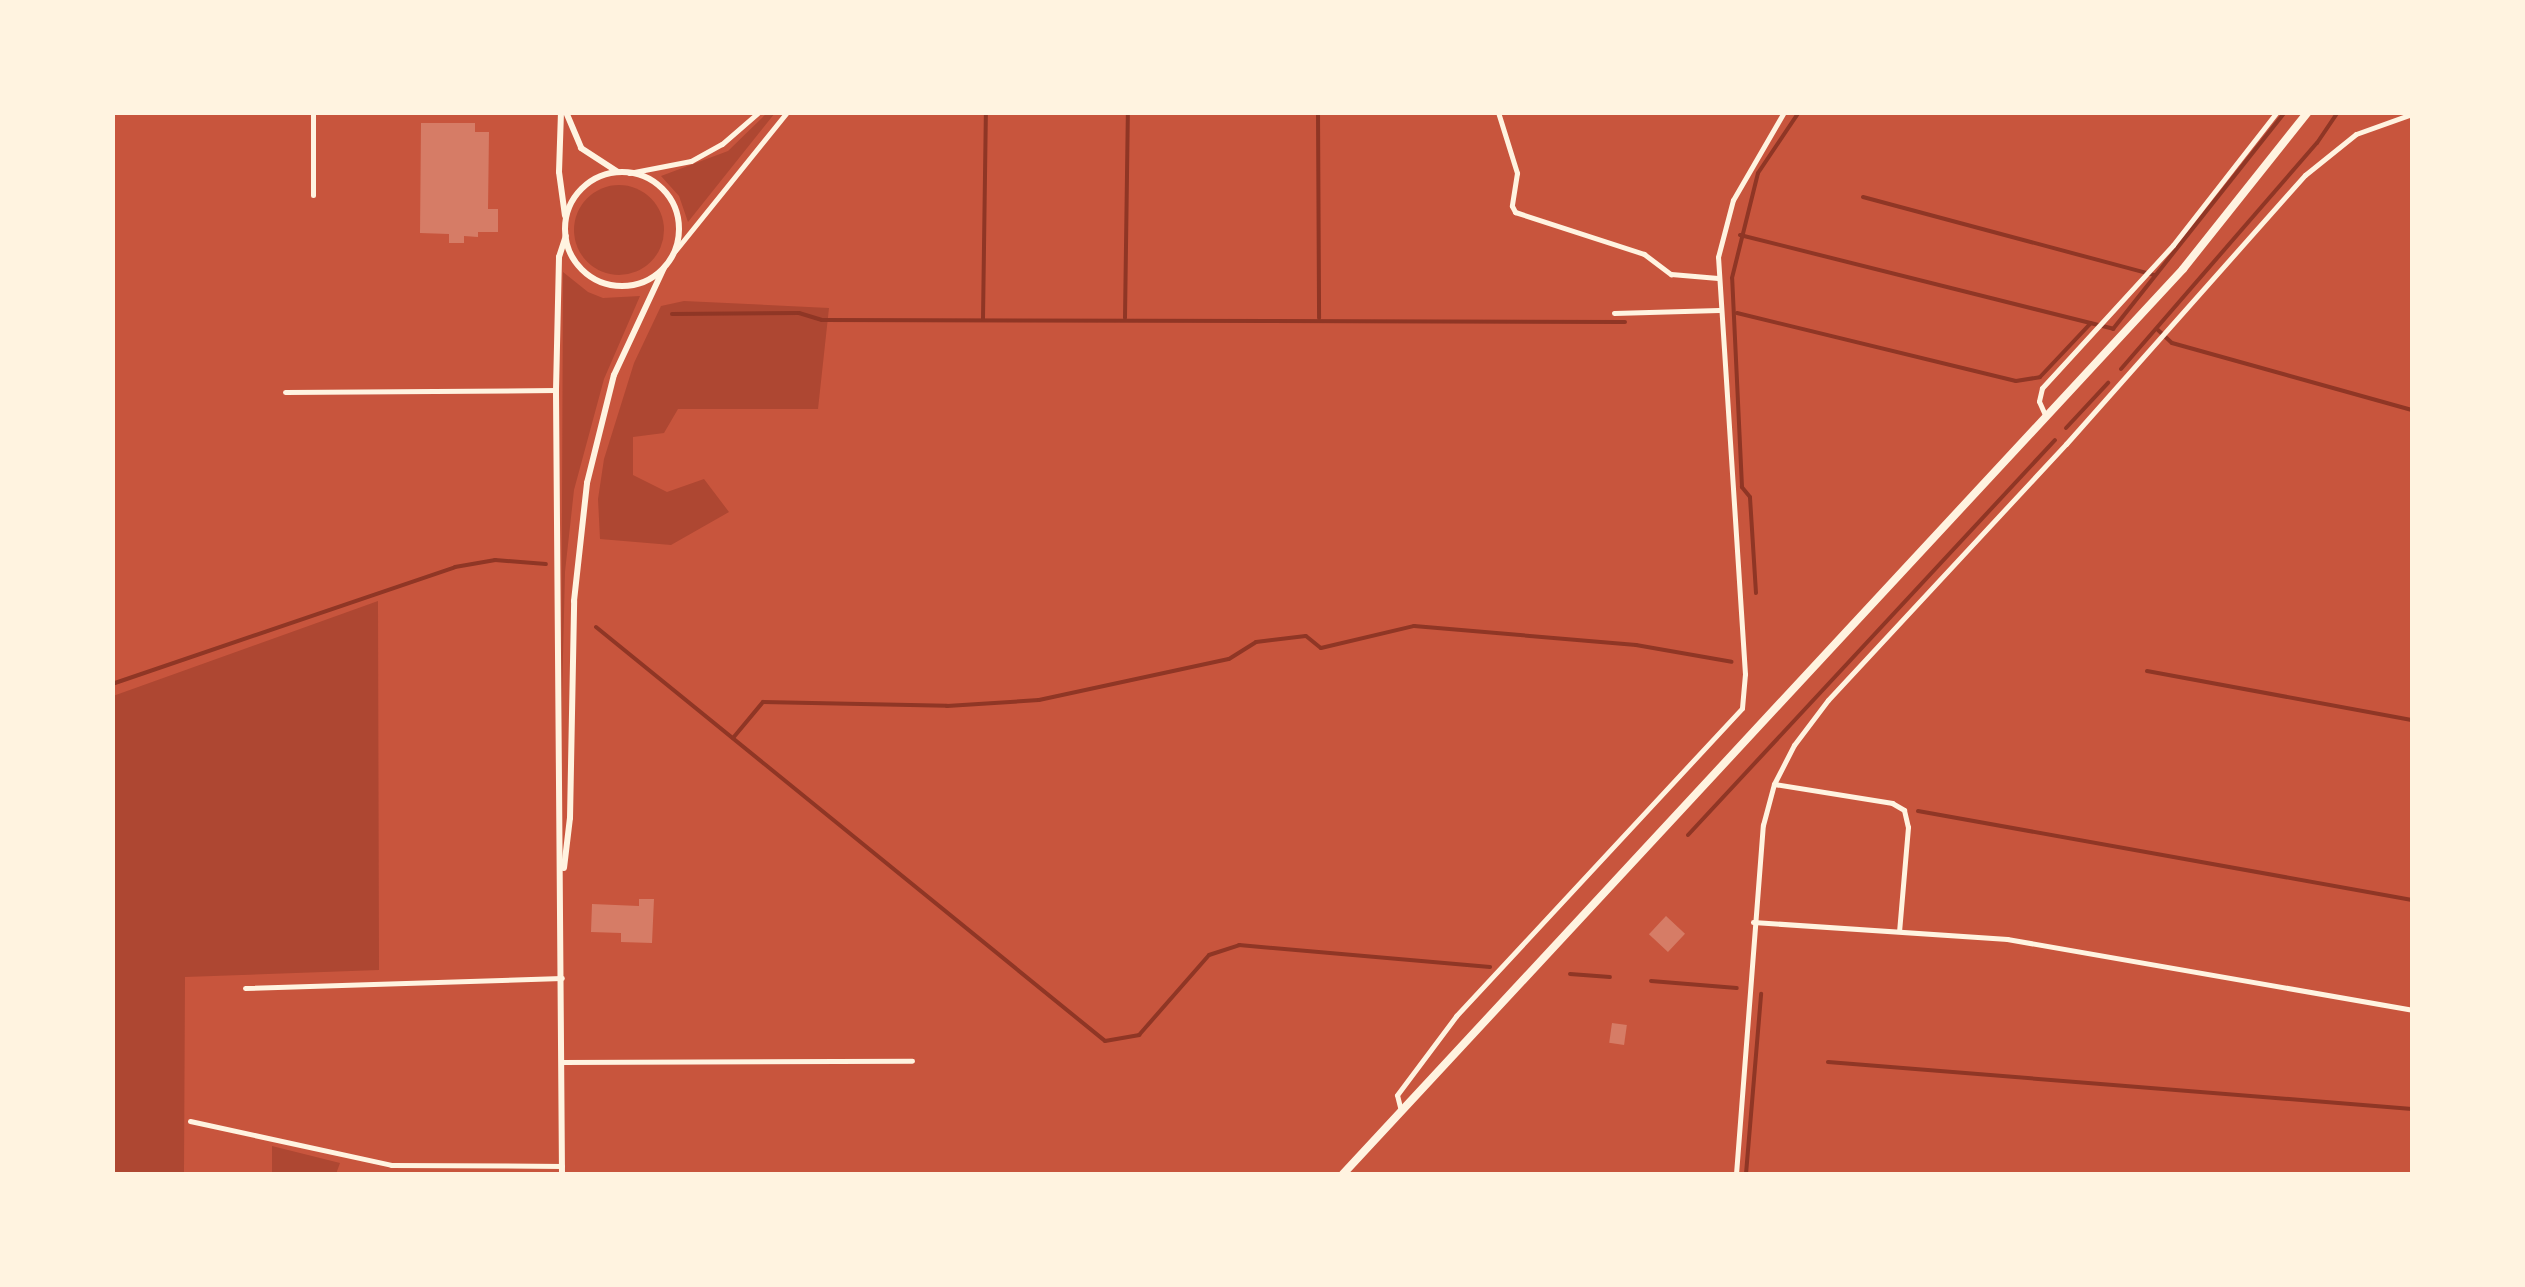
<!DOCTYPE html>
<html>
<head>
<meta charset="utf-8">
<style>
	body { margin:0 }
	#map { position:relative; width:2525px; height:1287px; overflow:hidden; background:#c8553d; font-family:"Playfair Display",serif }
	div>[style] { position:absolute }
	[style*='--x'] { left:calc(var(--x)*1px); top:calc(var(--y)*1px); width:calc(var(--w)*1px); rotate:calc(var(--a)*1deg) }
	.green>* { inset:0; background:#ae4732 }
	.round { border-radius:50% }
	.stream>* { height:4px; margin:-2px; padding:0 2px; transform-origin:2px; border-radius:2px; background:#8f3625 }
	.building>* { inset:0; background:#d67c66; transform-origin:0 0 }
	.minor>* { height:5px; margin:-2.5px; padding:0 2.5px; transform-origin:2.5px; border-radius:2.5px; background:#fff3e0 }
	.tertiary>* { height:5px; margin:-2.5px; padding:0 2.5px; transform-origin:2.5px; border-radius:2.5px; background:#fff3e0 }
	.secondary>* { height:6px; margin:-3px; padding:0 3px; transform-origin:3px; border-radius:3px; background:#fff3e0 }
	.secondary>.ring { margin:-3px; padding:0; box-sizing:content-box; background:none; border:6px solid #fff3e0; border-radius:50% }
	.primary>* { height:8px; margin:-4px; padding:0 4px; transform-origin:4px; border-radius:4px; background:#fff3e0 }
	span { translate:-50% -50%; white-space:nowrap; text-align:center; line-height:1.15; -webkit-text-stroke:10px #fff3e0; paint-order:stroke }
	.frame { position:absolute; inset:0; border:115px solid #fff3e0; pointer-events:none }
</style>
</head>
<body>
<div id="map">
	<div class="green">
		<i style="clip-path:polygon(767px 113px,775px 113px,688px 222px,679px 196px,661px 176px,728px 151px)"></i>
		<i class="round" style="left:574px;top:185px;width:90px;height:90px"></i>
		<i style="clip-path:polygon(563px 272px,588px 292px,603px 298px,640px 296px,604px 379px,574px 490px,565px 572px,561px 740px)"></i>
		<i style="clip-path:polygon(684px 301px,829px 308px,818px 409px,678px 409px,664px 433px,633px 437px,633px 475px,667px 492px,704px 479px,729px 512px,671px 545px,600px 539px,598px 499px,604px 459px,634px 363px,661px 306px)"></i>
		<i style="clip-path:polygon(378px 601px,379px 970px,185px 977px,184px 1174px,113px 1174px,113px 696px)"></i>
		<i style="clip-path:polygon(272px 1146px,340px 1163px,336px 1174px,272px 1174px)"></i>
	</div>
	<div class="stream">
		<i style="--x:1318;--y:112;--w:206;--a:89.7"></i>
		<i style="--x:1863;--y:197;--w:302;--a:15"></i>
		<i style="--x:1740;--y:235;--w:385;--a:14.1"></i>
		<i style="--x:2113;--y:329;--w:277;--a:-51.6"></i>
		<i style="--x:1737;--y:313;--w:287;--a:13.7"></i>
		<i style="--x:2016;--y:381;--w:24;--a:-9"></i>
		<i style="--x:2040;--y:377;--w:74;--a:-46.6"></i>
		<i style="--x:672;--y:314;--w:127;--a:-0.5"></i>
		<i style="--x:799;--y:313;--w:24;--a:17"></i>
		<i style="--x:822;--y:320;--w:803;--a:0.14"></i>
		<i style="--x:1125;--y:318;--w:206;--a:-89.2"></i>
		<i style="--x:983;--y:319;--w:207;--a:-89.2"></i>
		<i style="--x:2158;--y:330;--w:19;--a:43"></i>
		<i style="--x:2172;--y:343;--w:249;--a:15.6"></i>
		<i style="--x:2121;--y:369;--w:299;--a:-49.1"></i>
		<i style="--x:2317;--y:143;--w:37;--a:-56"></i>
		<i style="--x:2066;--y:428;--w:62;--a:-47"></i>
		<i style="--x:1756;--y:593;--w:96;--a:-93.6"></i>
		<i style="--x:1750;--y:497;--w:13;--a:-129"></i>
		<i style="--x:1742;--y:487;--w:209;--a:-92.7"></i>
		<i style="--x:1732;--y:278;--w:108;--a:-76.1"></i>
		<i style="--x:1758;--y:173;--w:73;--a:-56.1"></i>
		<i style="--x:596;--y:627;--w:656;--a:39.12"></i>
		<i style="--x:1105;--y:1041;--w:35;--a:-10"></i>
		<i style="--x:1139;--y:1035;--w:106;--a:-48.8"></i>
		<i style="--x:1209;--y:955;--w:32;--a:-18"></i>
		<i style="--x:1239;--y:945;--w:252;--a:5"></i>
		<i style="--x:2147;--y:671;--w:269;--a:10.5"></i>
		<i style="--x:112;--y:684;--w:362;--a:-18.8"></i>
		<i style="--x:455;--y:567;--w:41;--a:-9.9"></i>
		<i style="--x:495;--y:560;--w:51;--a:4.5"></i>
		<i style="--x:733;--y:738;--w:47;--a:-50.2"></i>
		<i style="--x:763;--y:702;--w:184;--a:1.2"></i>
		<i style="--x:947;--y:706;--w:92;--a:-3.7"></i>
		<i style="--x:1039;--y:700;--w:194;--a:-12.2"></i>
		<i style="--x:1229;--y:659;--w:32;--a:-32"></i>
		<i style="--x:1256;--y:642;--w:50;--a:-6.8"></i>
		<i style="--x:1306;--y:636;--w:19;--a:39"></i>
		<i style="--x:1321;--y:648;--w:96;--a:-13.3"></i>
		<i style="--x:1414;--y:626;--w:223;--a:4.9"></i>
		<i style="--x:1636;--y:645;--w:97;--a:10"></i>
		<i style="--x:1918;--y:811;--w:502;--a:10.21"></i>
		<i style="--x:1688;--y:835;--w:539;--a:-47.1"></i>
		<i style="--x:1570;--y:974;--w:40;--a:4.3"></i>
		<i style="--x:1651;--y:981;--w:86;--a:4.7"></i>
		<i style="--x:1828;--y:1062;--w:586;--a:4.6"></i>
		<i style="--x:1746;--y:1174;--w:181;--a:-85.2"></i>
	</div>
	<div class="building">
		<i style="clip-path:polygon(421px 123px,475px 123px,475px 132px,489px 132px,488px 209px,498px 209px,498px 232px,478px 232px,478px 237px,464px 236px,464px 243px,449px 243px,449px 234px,420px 233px)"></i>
		<i style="clip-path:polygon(639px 899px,654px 899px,652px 943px,621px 942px,621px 933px,591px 932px,592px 904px,639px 906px)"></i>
		<i style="left:1666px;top:916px;width:26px;height:25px;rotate:43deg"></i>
		<i style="left:1612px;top:1023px;width:15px;height:20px;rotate:8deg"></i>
	</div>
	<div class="minor">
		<i style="--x:1498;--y:112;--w:64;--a:72.7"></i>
		<i style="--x:1517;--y:173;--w:33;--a:99"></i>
		<i style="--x:1512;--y:206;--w:7;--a:63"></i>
		<i style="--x:1515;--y:212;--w:136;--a:18"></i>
		<i style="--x:1644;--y:254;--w:34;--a:37"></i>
		<i style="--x:1671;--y:274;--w:47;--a:4.9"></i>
		<i style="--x:313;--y:195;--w:83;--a:-90"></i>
		<i style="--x:1614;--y:313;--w:105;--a:-1.6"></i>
		<i style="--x:285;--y:392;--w:271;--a:-0.4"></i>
		<i style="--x:2046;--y:417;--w:17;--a:-114"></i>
		<i style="--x:2039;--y:401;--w:13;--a:-77"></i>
		<i style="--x:2042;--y:388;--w:194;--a:-47.5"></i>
		<i style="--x:2173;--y:245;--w:169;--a:-52"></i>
		<i style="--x:1774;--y:784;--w:120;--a:9.1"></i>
		<i style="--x:1892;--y:803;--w:14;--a:30"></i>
		<i style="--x:1904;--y:810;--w:17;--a:77"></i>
		<i style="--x:1908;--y:827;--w:104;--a:94.9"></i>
		<i style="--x:1753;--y:922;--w:255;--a:3.8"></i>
		<i style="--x:2007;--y:939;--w:411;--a:9.9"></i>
		<i style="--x:245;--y:988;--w:317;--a:-1.8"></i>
		<i style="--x:562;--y:1062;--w:350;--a:-0.2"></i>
		<i style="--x:1401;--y:1111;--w:16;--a:-104"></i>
		<i style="--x:1397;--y:1095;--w:99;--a:-53.2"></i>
		<i style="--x:1456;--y:1016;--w:420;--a:-47.1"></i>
		<i style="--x:1742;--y:708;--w:34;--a:-85"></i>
		<i style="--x:1745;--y:674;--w:418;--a:-93.7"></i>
		<i style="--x:1718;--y:257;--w:59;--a:-75.3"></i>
		<i style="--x:1733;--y:200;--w:102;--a:-59.9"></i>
		<i style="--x:190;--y:1121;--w:206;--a:12.3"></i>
		<i style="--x:391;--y:1165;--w:171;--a:0.3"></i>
		<i style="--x:1736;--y:1174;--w:350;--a:-85.6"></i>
		<i style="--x:1763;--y:825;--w:42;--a:-75"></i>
		<i style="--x:1774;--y:784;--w:44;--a:-62.9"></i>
		<i style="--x:1794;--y:745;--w:56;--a:-52.9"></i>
		<i style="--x:1828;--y:700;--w:350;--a:-47.1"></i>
		<i style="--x:2066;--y:444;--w:360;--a:-48.4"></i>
		<i style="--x:2305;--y:175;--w:65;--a:-38.8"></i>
		<i style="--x:2356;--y:134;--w:59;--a:-19.7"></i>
	</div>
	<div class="tertiary">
		<i style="--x:629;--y:173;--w:63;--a:-11"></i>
		<i style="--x:691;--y:161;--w:35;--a:-29"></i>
		<i style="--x:722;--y:144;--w:49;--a:-40.9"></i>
		<i style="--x:675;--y:251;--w:179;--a:-51.1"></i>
	</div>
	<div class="secondary">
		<i style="--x:561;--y:112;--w:60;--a:91.9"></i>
		<i style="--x:559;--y:172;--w:44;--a:82.2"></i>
		<i style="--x:566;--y:112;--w:39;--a:67"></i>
		<i style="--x:581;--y:148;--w:44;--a:33"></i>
		<i class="ring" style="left:565px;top:172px;width:108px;height:108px"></i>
		<i style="--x:564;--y:868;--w:50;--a:-83.2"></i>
		<i style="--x:570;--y:818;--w:217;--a:-88.9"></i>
		<i style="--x:574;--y:601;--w:119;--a:-83.7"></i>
		<i style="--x:587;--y:483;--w:111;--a:-76"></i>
		<i style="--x:614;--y:375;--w:118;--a:-65"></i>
		<i style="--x:562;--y:1174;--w:784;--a:-90.44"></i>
		<i style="--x:556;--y:390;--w:133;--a:-88.7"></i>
		<i style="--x:559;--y:257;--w:22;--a:-72"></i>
	</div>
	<div class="primary">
		<i style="--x:1343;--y:1174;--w:1235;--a:-47.13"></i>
		<i style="--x:2183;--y:269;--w:201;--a:-51.5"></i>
	</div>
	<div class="frame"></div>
</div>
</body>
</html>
